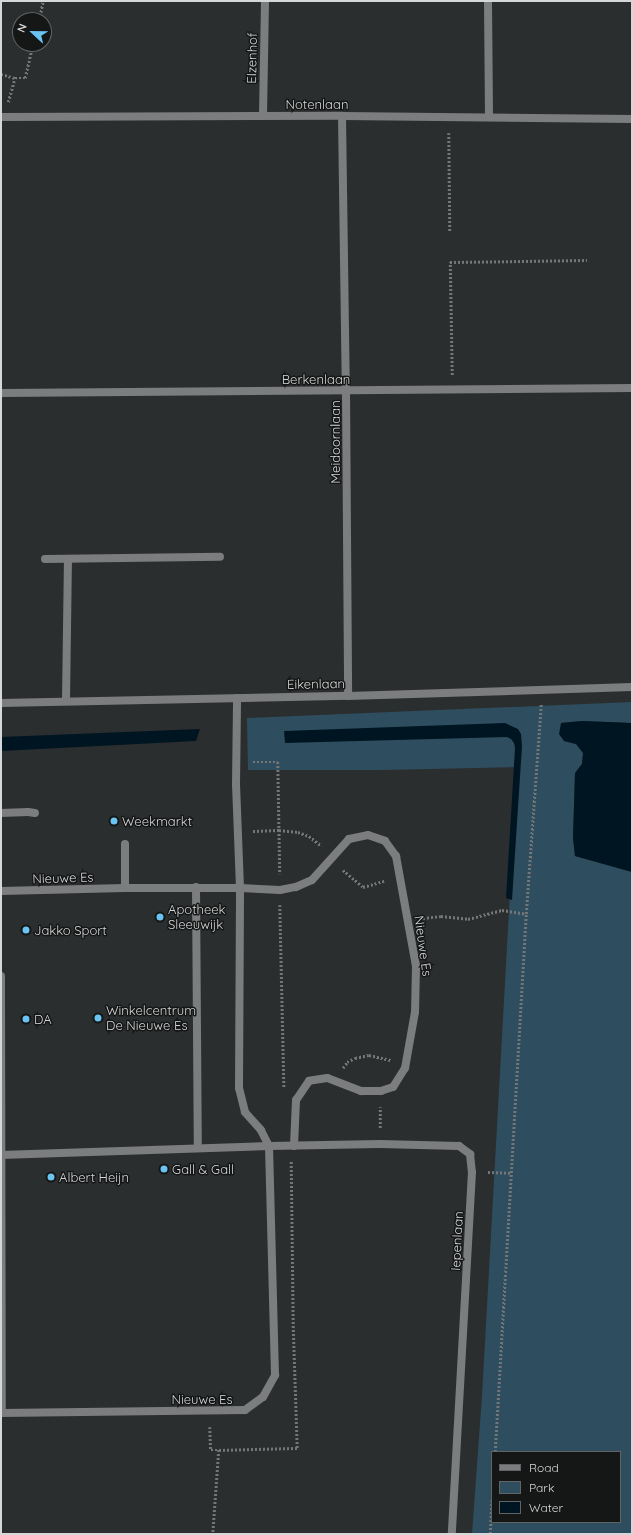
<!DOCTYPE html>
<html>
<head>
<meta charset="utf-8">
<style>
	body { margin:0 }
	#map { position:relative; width:633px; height:1535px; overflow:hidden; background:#2b2e2f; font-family:Quicksand,sans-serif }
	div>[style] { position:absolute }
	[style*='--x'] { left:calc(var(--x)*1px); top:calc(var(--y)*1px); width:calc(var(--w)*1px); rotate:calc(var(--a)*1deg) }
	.green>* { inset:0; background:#2e4e5f }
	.water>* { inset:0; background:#001522 }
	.path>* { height:2.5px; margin-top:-1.25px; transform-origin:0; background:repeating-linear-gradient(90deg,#747677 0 2px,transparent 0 4px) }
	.service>* { height:8px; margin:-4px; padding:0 4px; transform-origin:4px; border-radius:4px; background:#7c7d7e }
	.pedestrian>* { height:8px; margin:-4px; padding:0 4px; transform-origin:4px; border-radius:4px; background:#7c7d7e }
	.minor>* { height:8px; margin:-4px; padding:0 4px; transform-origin:4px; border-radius:4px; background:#7c7d7e }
	.dots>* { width:11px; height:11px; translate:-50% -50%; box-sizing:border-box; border:2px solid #151616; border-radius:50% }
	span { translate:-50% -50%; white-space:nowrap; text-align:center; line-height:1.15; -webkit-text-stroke:3px #151616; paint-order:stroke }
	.street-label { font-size:13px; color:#d5d7d8 }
	.poi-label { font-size:13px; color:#d5d7d8 }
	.left { translate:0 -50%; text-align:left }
	.frame { position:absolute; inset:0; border:2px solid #d5d7d8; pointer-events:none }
	.legend { position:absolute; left:491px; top:1451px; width:130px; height:72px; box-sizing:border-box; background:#151616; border:1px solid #626364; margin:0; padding:5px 7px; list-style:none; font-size:12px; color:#d5d7d8 }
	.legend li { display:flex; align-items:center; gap:8px; height:20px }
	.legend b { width:20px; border:1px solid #626364 }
	.north { position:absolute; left:12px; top:12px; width:40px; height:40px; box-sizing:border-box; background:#151616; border:1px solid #626364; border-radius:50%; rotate:292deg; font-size:11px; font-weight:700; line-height:16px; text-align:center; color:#d5d7d8 }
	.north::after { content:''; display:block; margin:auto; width:14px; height:18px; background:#6ac3f1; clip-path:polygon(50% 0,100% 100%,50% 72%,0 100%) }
</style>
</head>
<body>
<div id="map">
	<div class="green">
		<i style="clip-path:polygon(evenodd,632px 702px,632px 723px,582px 721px,561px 723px,564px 741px,576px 744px,583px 753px,582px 764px,575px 773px,573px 838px,575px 856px,632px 872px,632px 1534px,472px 1534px,482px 1396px,517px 767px,382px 770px,248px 770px,247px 718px,632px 702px,492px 1452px,620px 1452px,620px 1522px,492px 1522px,492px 1452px)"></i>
	</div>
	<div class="water">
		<i style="clip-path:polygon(582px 721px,632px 723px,632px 872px,575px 856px,573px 838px,575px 773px,582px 764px,583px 753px,576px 744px,564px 741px,559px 734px,561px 723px)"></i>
		<i style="clip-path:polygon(505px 723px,518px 729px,521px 734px,522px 746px,512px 900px,506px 898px,515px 748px,514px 743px,511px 739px,507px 737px,285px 743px,284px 731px)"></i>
		<i style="clip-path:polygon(200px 729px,196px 741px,1px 751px,1px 737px)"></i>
	</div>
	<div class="path">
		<i style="--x:39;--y:20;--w:19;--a:-78"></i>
		<i style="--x:1;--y:74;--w:15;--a:16"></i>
		<i style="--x:8;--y:102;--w:25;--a:-74"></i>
		<i style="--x:15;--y:78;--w:10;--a:0"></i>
		<i style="--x:25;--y:78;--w:35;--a:-77"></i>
		<i style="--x:449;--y:133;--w:98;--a:89.4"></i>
		<i style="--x:452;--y:375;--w:113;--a:-91"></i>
		<i style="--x:450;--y:262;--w:137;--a:-0.8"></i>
		<i style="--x:253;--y:762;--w:25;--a:0"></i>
		<i style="--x:278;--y:762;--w:112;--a:89"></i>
		<i style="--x:253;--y:831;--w:26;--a:-2"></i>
		<i style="--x:279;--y:830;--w:19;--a:6"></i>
		<i style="--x:298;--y:832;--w:12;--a:20"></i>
		<i style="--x:309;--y:836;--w:16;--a:38"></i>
		<i style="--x:343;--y:870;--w:26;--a:40"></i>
		<i style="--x:363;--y:887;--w:22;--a:-16"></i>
		<i style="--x:280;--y:905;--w:183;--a:88.7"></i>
		<i style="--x:423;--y:918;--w:18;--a:-6"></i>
		<i style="--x:441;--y:916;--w:27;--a:6"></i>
		<i style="--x:468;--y:919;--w:35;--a:-15"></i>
		<i style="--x:502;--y:910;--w:24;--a:9"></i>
		<i style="--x:343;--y:1068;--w:7;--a:-56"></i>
		<i style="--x:347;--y:1062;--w:9;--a:-27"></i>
		<i style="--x:355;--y:1058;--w:14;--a:-12"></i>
		<i style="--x:369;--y:1055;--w:23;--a:13"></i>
		<i style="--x:380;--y:1128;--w:21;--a:-90"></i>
		<i style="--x:488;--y:1172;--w:23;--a:2"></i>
		<i style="--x:210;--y:1427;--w:23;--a:88"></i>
		<i style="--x:211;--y:1450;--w:8;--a:0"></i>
		<i style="--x:219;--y:1450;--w:84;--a:94.1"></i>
		<i style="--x:219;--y:1450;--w:78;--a:-1.5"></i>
		<i style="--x:297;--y:1448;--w:120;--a:-91.9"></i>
		<i style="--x:293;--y:1328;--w:168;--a:-90.7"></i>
		<i style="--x:495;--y:1452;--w:539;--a:-86.7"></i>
		<i style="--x:526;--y:914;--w:210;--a:-85.9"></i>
		<i style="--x:490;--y:1534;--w:35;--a:-87"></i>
	</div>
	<div class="service">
		<i style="--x:488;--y:1;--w:116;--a:89.5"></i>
		<i style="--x:45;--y:559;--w:175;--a:-0.7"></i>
		<i style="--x:66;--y:700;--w:141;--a:-89.2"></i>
	</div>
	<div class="pedestrian">
		<i style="--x:1;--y:813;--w:27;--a:-2"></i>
		<i style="--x:28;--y:812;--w:7;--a:8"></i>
		<i style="--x:196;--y:887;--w:260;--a:89.6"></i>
		<i style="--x:125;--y:888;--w:44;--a:-90"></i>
		<i style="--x:1;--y:891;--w:124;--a:-1.4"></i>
		<i style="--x:125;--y:888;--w:115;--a:0"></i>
		<i style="--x:1;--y:976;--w:437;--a:89.9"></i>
		<i style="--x:1;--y:1155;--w:268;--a:-1.9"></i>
	</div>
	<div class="minor">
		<i style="--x:263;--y:116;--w:115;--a:-89"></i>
		<i style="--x:342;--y:116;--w:274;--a:89.2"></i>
		<i style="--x:346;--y:390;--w:306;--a:89.6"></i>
		<i style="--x:1;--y:117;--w:341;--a:-0.2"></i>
		<i style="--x:342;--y:116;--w:290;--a:0.6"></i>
		<i style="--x:1;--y:393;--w:631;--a:-0.45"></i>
		<i style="--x:1;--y:703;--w:347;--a:-1.2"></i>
		<i style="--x:348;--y:696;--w:284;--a:-1.8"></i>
		<i style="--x:240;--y:888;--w:40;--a:2.9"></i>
		<i style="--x:280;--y:890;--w:16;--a:-11"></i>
		<i style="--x:296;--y:887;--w:17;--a:-24"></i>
		<i style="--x:312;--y:880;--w:55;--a:-47.9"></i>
		<i style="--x:349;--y:839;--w:19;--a:-12"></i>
		<i style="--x:368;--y:835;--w:18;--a:19"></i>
		<i style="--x:385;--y:841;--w:19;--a:54"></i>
		<i style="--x:396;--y:856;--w:112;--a:79.7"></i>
		<i style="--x:416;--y:966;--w:46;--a:91.2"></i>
		<i style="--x:415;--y:1012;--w:57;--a:100.1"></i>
		<i style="--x:405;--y:1068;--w:22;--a:122"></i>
		<i style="--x:393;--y:1087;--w:13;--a:162"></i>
		<i style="--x:381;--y:1091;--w:20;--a:180"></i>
		<i style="--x:361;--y:1091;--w:36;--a:-159"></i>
		<i style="--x:327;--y:1078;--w:18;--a:171"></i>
		<i style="--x:309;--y:1081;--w:23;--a:124"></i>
		<i style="--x:296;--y:1100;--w:46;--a:92.5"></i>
		<i style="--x:269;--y:1146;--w:111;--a:-1"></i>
		<i style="--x:380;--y:1144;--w:79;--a:1.5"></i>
		<i style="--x:459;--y:1146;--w:14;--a:36"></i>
		<i style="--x:470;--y:1154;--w:18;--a:84"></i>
		<i style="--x:472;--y:1172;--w:363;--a:93.2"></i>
		<i style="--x:1;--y:1413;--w:244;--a:-0.7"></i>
		<i style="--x:245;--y:1410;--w:22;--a:-36"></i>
		<i style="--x:263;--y:1397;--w:25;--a:-61"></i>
		<i style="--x:275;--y:1375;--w:229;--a:-91.5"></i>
		<i style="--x:269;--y:1146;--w:18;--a:-117"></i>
		<i style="--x:261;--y:1130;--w:24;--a:-132"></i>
		<i style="--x:245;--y:1112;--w:25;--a:-104"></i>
		<i style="--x:239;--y:1088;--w:200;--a:-89.7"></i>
		<i style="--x:240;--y:888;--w:103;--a:-92.2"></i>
		<i style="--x:236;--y:785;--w:87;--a:-89.3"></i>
	</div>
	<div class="dots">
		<i style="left:114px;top:821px;background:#6ac3f1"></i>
		<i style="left:160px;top:917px;background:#6ac3f1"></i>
		<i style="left:26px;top:930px;background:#6ac3f1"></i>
		<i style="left:98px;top:1018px;background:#6ac3f1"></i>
		<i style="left:26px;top:1019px;background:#6ac3f1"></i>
		<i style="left:164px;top:1169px;background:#6ac3f1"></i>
		<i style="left:51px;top:1177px;background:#6ac3f1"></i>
	</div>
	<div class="street-label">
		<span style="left:252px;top:58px;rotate:-89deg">Elzenhof</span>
		<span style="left:317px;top:104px">Notenlaan</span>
		<span style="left:316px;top:379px">Berkenlaan</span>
		<span style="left:335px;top:442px;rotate:-90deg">Meidoornlaan</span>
		<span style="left:316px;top:684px;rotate:-1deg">Eikenlaan</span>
		<span style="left:63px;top:878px;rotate:-2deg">Nieuwe Es</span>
		<span style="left:423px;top:946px;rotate:82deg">Nieuwe Es</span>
		<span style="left:457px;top:1241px;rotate:-87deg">Iepenlaan</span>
		<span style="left:202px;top:1399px">Nieuwe Es</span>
	</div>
	<div class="poi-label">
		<span class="left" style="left:122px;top:821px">Weekmarkt</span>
		<span class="left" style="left:168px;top:917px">Apotheek<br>Sleeuwijk</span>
		<span class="left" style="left:34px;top:930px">Jakko Sport</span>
		<span class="left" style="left:106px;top:1018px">Winkelcentrum<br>De Nieuwe Es</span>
		<span class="left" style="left:34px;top:1019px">DA</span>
		<span class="left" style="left:172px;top:1169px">Gall &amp; Gall</span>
		<span class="left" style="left:59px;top:1177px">Albert Heijn</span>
	</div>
	<div class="frame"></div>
	<ul class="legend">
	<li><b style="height:5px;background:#7c7d7e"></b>Road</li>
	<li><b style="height:11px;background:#2e4e5f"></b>Park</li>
	<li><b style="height:11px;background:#001522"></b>Water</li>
	</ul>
	<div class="north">N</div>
</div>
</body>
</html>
